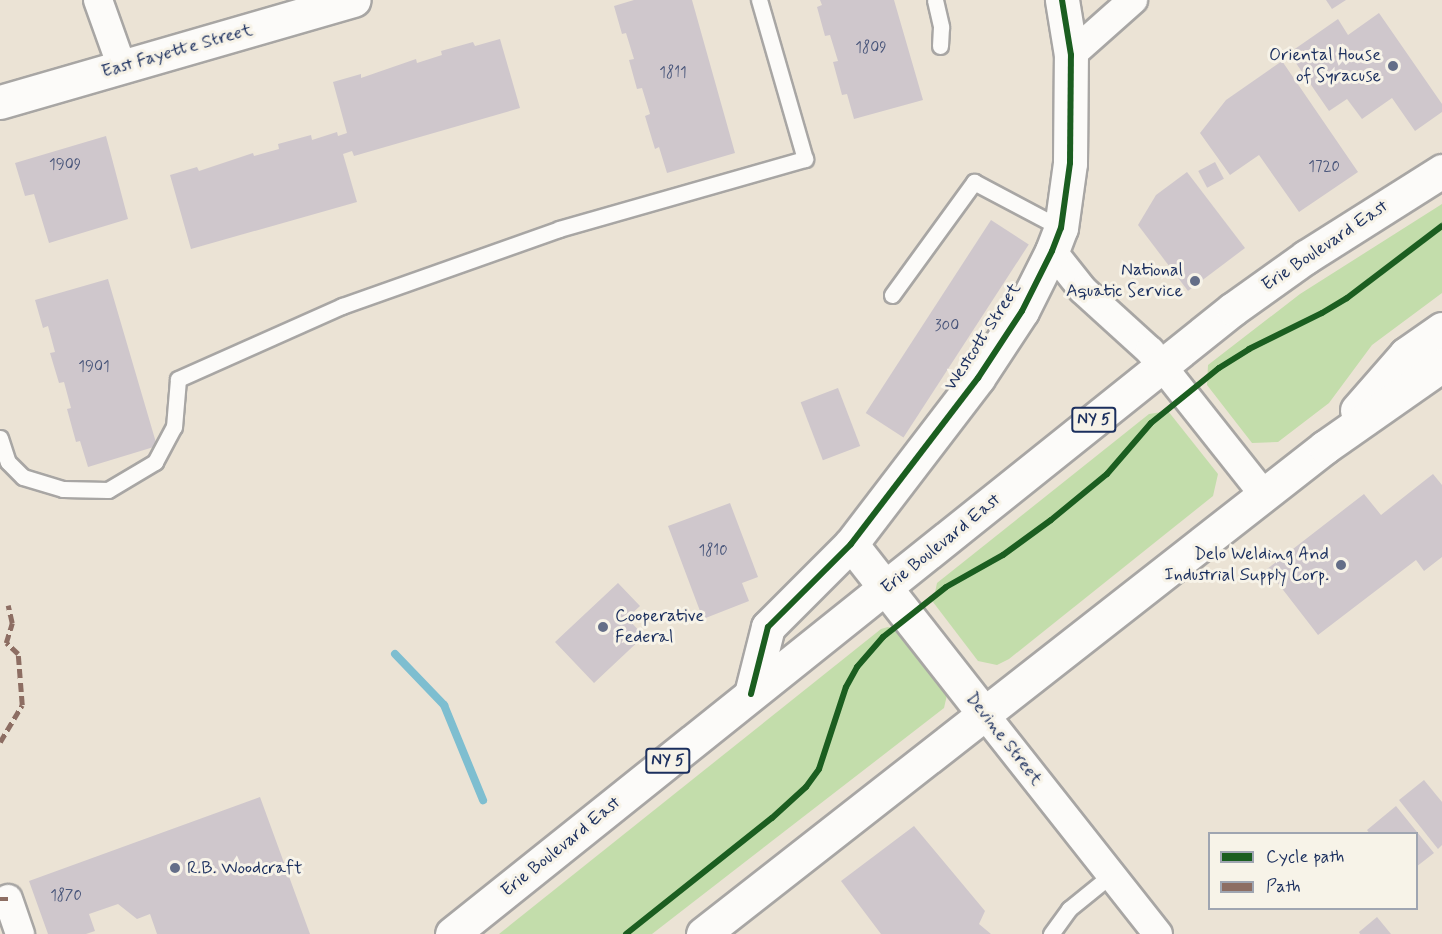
<!DOCTYPE html>
<html>
<head>
<meta charset="utf-8">
<style>
	body { margin:0 }
	#map { position:relative; width:1442px; height:934px; overflow:hidden; background:#ebe3d5; font-family:Mynerve,sans-serif }
	div>[style] { position:absolute }
	[style*='--x'] { left:calc(var(--x)*1px); top:calc(var(--y)*1px); width:calc(var(--w)*1px); rotate:calc(var(--a)*1deg) }
	.green>* { inset:0; background:#c3ddab }
	.stream>* { height:8px; margin:-4px; padding:0 4px; transform-origin:4px; border-radius:4px; background:#7ebed0 }
	.building>* { inset:0; background:#cfc7cc; transform-origin:0 0 }
	.roads { filter:drop-shadow(2px 0 #a8a6a4) drop-shadow(-2px 0 #a8a6a4) drop-shadow(0 2px #a8a6a4) drop-shadow(0 -2px #a8a6a4) }
	.service>* { height:15px; margin:-7.5px; padding:0 7.5px; transform-origin:7.5px; border-radius:7.5px; background:#fcfbf9 }
	.minor>* { height:28px; margin:-14px; padding:0 14px; transform-origin:14px; border-radius:14px; background:#fcfbf9 }
	.tertiary>* { height:33px; margin:-16.5px; padding:0 16.5px; transform-origin:16.5px; border-radius:16.5px; background:#fcfbf9 }
	.primary>* { height:33px; margin:-16.5px; padding:0 16.5px; transform-origin:16.5px; border-radius:16.5px; background:#fcfbf9 }
	.quiet>* { height:4.5px; margin-top:-2.25px; transform-origin:0; background:repeating-linear-gradient(90deg,#8d6e63 0 9px,transparent 0 13.5px) }
	.cycleway>* { height:6px; margin:-3px; padding:0 3px; transform-origin:3px; border-radius:3px; background:#1b5e20 }
	.dots>* { width:16px; height:16px; translate:-50% -50%; box-sizing:border-box; border:3px solid #f7f3e8; border-radius:50% }
	span { translate:-50% -50%; white-space:nowrap; text-align:center; line-height:1.15; -webkit-text-stroke:6px #f7f3e8; paint-order:stroke }
	.number-label { font-size:15px; color:#48557a }
	.number-label span { -webkit-text-stroke-width:0 }
	.shield-label span { padding:2px 4px; background:#f7f3e8; border:2px solid; border-radius:4px; -webkit-text-stroke-width:0 }
	.shield-label { font-size:16px; color:#1b2f5e; font-weight:700 }
	.street-label { font-size:18px; color:#1b2f5e }
	.poi-label { font-size:18px; color:#1b2f5e }
	.right { translate:-100% -50%; text-align:right }
	.left { translate:0 -50%; text-align:left }
	.legend { position:absolute; left:1208px; top:832px; width:210px; height:78px; box-sizing:border-box; background:#f7f3e8; border:2px solid #9fa5b1; margin:0; padding:8px 10px; list-style:none; font-size:18px; color:#1b2f5e }
	.legend li { display:flex; align-items:center; gap:12px; height:30px }
	.legend b { width:30px; border:2px solid #9fa5b1 }
</style>
</head>
<body>
<div id="map">
	<div class="green">
		<i style="clip-path:polygon(1442px 204px,1442px 293px,1372px 345px,1329px 403px,1278px 442px,1252px 443px,1207px 385px,1208px 365px,1300px 294px)"></i>
		<i style="clip-path:polygon(1168px 411px,1218px 474px,1213px 496px,1009px 659px,997px 665px,978px 661px,933px 602px,937px 583px,1149px 414px)"></i>
		<i style="clip-path:polygon(888px 627px,898px 630px,944px 687px,947px 695px,944px 708px,652px 934px,499px 934px,881px 629px)"></i>
	</div>
	<div class="stream">
		<i style="--x:395;--y:654;--w:71;--a:46.1"></i>
		<i style="--x:444;--y:705;--w:103;--a:67.7"></i>
	</div>
	<div class="building">
		<i style="clip-path:polygon(634px 0,692px 0,735px 153px,667px 173px,659px 147px,655px 149px,645px 116px,650px 114px,642px 88px,637px 89px,629px 60px,634px 59px,626px 33px,622px 34px,614px 6px)"></i>
		<i style="clip-path:polygon(820px 0,894px 0,923px 100px,854px 119px,847px 94px,842px 95px,833px 62px,838px 61px,830px 35px,825px 36px,817px 7px,822px 5px)"></i>
		<i style="clip-path:polygon(1326px 0,1346px 0,1332px 9px)"></i>
		<i style="clip-path:polygon(1379px 13px,1442px 104px,1442px 112px,1415px 131px,1392px 98px,1362px 119px,1347px 99px,1329px 111px,1289px 53px,1338px 19px,1348px 35px)"></i>
		<i style="clip-path:polygon(500px 39px,520px 108px,354px 156px,352px 151px,343px 154px,357px 202px,191px 249px,170px 175px,197px 167px,199px 171px,253px 153px,254px 156px,279px 149px,278px 144px,311px 135px,312px 140px,337px 132px,338px 136px,347px 133px,333px 82px,361px 74px,361px 78px,416px 59px,417px 63px,442px 55px,441px 51px,473px 42px,475px 46px)"></i>
		<i style="clip-path:polygon(1282px 61px,1358px 172px,1299px 212px,1259px 155px,1230px 175px,1200px 133px,1226px 100px)"></i>
		<i style="clip-path:polygon(106px 136px,128px 219px,49px 243px,34px 194px,25px 196px,15px 163px)"></i>
		<i style="left:1215px;top:162px;width:19px;height:19px;rotate:62deg"></i>
		<i style="clip-path:polygon(1187px 172px,1245px 248px,1188px 291px,1138px 225px,1156px 195px)"></i>
		<i style="left:991px;top:220px;width:45px;height:230px;rotate:33deg"></i>
		<i style="clip-path:polygon(108px 279px,157px 446px,88px 467px,80px 441px,76px 442px,67px 409px,71px 408px,64px 382px,59px 383px,50px 353px,55px 352px,48px 326px,43px 328px,35px 300px)"></i>
		<i style="left:838px;top:388px;width:62px;height:40px;rotate:69deg"></i>
		<i style="clip-path:polygon(1433px 474px,1442px 485px,1442px 557px,1424px 571px,1416px 560px,1318px 635px,1267px 569px,1364px 494px,1381px 515px)"></i>
		<i style="clip-path:polygon(730px 503px,758px 577px,742px 583px,749px 601px,703px 619px,668px 526px)"></i>
		<i style="clip-path:polygon(618px 583px,640px 606px,627px 618px,644px 636px,594px 683px,555px 642px)"></i>
		<i style="clip-path:polygon(1424px 780px,1442px 802px,1442px 845px,1438px 849px,1399px 800px)"></i>
		<i style="clip-path:polygon(260px 797px,310px 934px,157px 934px,150px 914px,137px 919px,118px 904px,89px 914px,95px 931px,86px 934px,48px 934px,29px 881px)"></i>
		<i style="clip-path:polygon(1396px 806px,1434px 853px,1416px 867px,1416px 834px,1370px 834px,1367px 830px)"></i>
		<i style="clip-path:polygon(914px 826px,985px 911px,979px 924px,991px 934px,881px 934px,841px 881px)"></i>
		<i style="clip-path:polygon(1377px 917px,1391px 934px,1360px 934px,1359px 932px)"></i>
	</div>
	<div class="roads">
		<div class="service">
			<i style="--x:935;--y:0;--w:28;--a:77"></i>
			<i style="--x:941;--y:27;--w:19;--a:93"></i>
			<i style="--x:892;--y:295;--w:140;--a:-54"></i>
			<i style="--x:974;--y:182;--w:98;--a:27.9"></i>
			<i style="--x:0;--y:438;--w:25;--a:72"></i>
			<i style="--x:8;--y:462;--w:21;--a:45"></i>
			<i style="--x:23;--y:477;--w:42;--a:16.7"></i>
			<i style="--x:63;--y:489;--w:45;--a:1.3"></i>
			<i style="--x:108;--y:490;--w:55;--a:-30.8"></i>
			<i style="--x:155;--y:462;--w:40;--a:-62"></i>
			<i style="--x:174;--y:427;--w:48;--a:-85.2"></i>
			<i style="--x:178;--y:379;--w:180;--a:-24"></i>
			<i style="--x:342;--y:306;--w:230;--a:-19.5"></i>
			<i style="--x:559;--y:229;--w:256;--a:-15.9"></i>
			<i style="--x:805;--y:159;--w:166;--a:-106.1"></i>
			<i style="--x:1051;--y:934;--w:31;--a:-54"></i>
			<i style="--x:1069;--y:909;--w:54;--a:-39"></i>
		</div>
		<div class="minor">
			<i style="--x:98;--y:0;--w:71;--a:70.3"></i>
			<i style="--x:1071;--y:55;--w:83;--a:-41.6"></i>
			<i style="--x:1052;--y:251;--w:50;--a:51.5"></i>
			<i style="--x:1083;--y:290;--w:91;--a:42.3"></i>
			<i style="--x:1150;--y:351;--w:184;--a:51.6"></i>
			<i style="--x:985;--y:715;--w:279;--a:51.7"></i>
			<i style="--x:8;--y:899;--w:37;--a:71"></i>
		</div>
		<div class="tertiary">
			<i style="--x:0;--y:102;--w:368;--a:-16.1"></i>
			<i style="--x:851;--y:544;--w:217;--a:51.9"></i>
			<i style="--x:751;--y:694;--w:69;--a:-75.8"></i>
			<i style="--x:768;--y:627;--w:117;--a:-45"></i>
			<i style="--x:851;--y:544;--w:209;--a:-52.6"></i>
			<i style="--x:978;--y:378;--w:80;--a:-56.7"></i>
			<i style="--x:1022;--y:311;--w:67;--a:-63.4"></i>
			<i style="--x:1052;--y:251;--w:25;--a:-69"></i>
			<i style="--x:1061;--y:228;--w:66;--a:-82.1"></i>
			<i style="--x:1070;--y:163;--w:108;--a:-89.5"></i>
			<i style="--x:1071;--y:55;--w:56;--a:-99.3"></i>
		</div>
		<div class="primary">
			<i style="--x:1357;--y:410;--w:74;--a:-48.8"></i>
			<i style="--x:1406;--y:354;--w:44;--a:-34.8"></i>
			<i style="--x:452;--y:934;--w:1000;--a:-38.67"></i>
			<i style="--x:1233;--y:309;--w:90;--a:-35.5"></i>
			<i style="--x:1306;--y:257;--w:161;--a:-32.3"></i>
			<i style="--x:703;--y:934;--w:790;--a:-38.06"></i>
			<i style="--x:1325;--y:447;--w:143;--a:-35"></i>
		</div>
	</div>
	<div class="quiet">
		<i style="--x:0;--y:742;--w:43;--a:-59.3"></i>
		<i style="--x:22;--y:705;--w:51;--a:-94.5"></i>
		<i style="--x:18;--y:654;--w:16;--a:-137"></i>
		<i style="--x:6;--y:643;--w:21;--a:-73"></i>
		<i style="--x:12;--y:623;--w:18;--a:-103"></i>
		<i style="--x:0;--y:899;--w:8;--a:0"></i>
	</div>
	<div class="cycleway">
		<i style="--x:751;--y:694;--w:69;--a:-75.8"></i>
		<i style="--x:768;--y:627;--w:117;--a:-45"></i>
		<i style="--x:851;--y:544;--w:209;--a:-52.6"></i>
		<i style="--x:978;--y:378;--w:80;--a:-56.7"></i>
		<i style="--x:1022;--y:311;--w:67;--a:-63.4"></i>
		<i style="--x:1052;--y:251;--w:25;--a:-69"></i>
		<i style="--x:1061;--y:228;--w:66;--a:-82.1"></i>
		<i style="--x:1070;--y:163;--w:108;--a:-89.5"></i>
		<i style="--x:1071;--y:55;--w:56;--a:-99.3"></i>
		<i style="--x:626;--y:934;--w:186;--a:-38.5"></i>
		<i style="--x:772;--y:818;--w:46;--a:-42.4"></i>
		<i style="--x:806;--y:787;--w:22;--a:-54"></i>
		<i style="--x:819;--y:769;--w:86;--a:-71.8"></i>
		<i style="--x:846;--y:687;--w:23;--a:-61"></i>
		<i style="--x:857;--y:667;--w:40;--a:-49"></i>
		<i style="--x:883;--y:637;--w:80;--a:-38.4"></i>
		<i style="--x:946;--y:587;--w:65;--a:-29.3"></i>
		<i style="--x:1003;--y:555;--w:59;--a:-36.1"></i>
		<i style="--x:1051;--y:520;--w:72;--a:-39.4"></i>
		<i style="--x:1107;--y:474;--w:67;--a:-49.2"></i>
		<i style="--x:1151;--y:423;--w:87;--a:-39"></i>
		<i style="--x:1219;--y:368;--w:36;--a:-32"></i>
		<i style="--x:1249;--y:349;--w:81;--a:-26.3"></i>
		<i style="--x:1322;--y:313;--w:29;--a:-31"></i>
		<i style="--x:1347;--y:298;--w:119;--a:-37.2"></i>
	</div>
	<div class="dots">
		<i style="left:1393px;top:66px;background:#646e88"></i>
		<i style="left:1195px;top:281px;background:#646e88"></i>
		<i style="left:1341px;top:565px;background:#646e88"></i>
		<i style="left:603px;top:627px;background:#646e88"></i>
		<i style="left:175px;top:868px;background:#646e88"></i>
	</div>
	<div class="number-label">
		<span style="left:871px;top:49px">1809</span>
		<span style="left:673px;top:74px">1811</span>
		<span style="left:65px;top:166px">1909</span>
		<span style="left:1324px;top:168px">1720</span>
		<span style="left:947px;top:327px">300</span>
		<span style="left:94px;top:368px">1901</span>
		<span style="left:713px;top:552px">1810</span>
		<span style="left:66px;top:897px">1870</span>
	</div>
	<div class="shield-label">
		<span style="left:1094px;top:420px">NY 5</span>
		<span style="left:668px;top:761px">NY 5</span>
	</div>
	<div class="street-label">
		<span style="left:177px;top:51px;rotate:-16deg">East Fayette Street</span>
		<span style="left:1325px;top:246px;rotate:-34deg">Erie Boulevard East</span>
		<span style="left:983px;top:337px;rotate:-57deg">Westcott Street</span>
		<span style="left:941px;top:544px;rotate:-39deg">Erie Boulevard East</span>
		<span style="left:1004px;top:739px;rotate:52deg">Devine Street</span>
		<span style="left:561px;top:847px;rotate:-39deg">Erie Boulevard East</span>
	</div>
	<div class="poi-label">
		<span class="right" style="left:1381px;top:66px">Oriental House<br>of Syracuse</span>
		<span class="right" style="left:1183px;top:281px">National<br>Aquatic Service</span>
		<span class="right" style="left:1329px;top:565px">Delo Welding And<br>Industrial Supply Corp.</span>
		<span class="left" style="left:615px;top:627px">Cooperative<br>Federal</span>
		<span class="left" style="left:187px;top:868px">R.B. Woodcraft</span>
	</div>
	<ul class="legend">
	<li><b style="height:8px;background:#1b5e20"></b>Cycle path</li>
	<li><b style="height:8px;background:#8d6e63"></b>Path</li>
	</ul>
</div>
</body>
</html>
